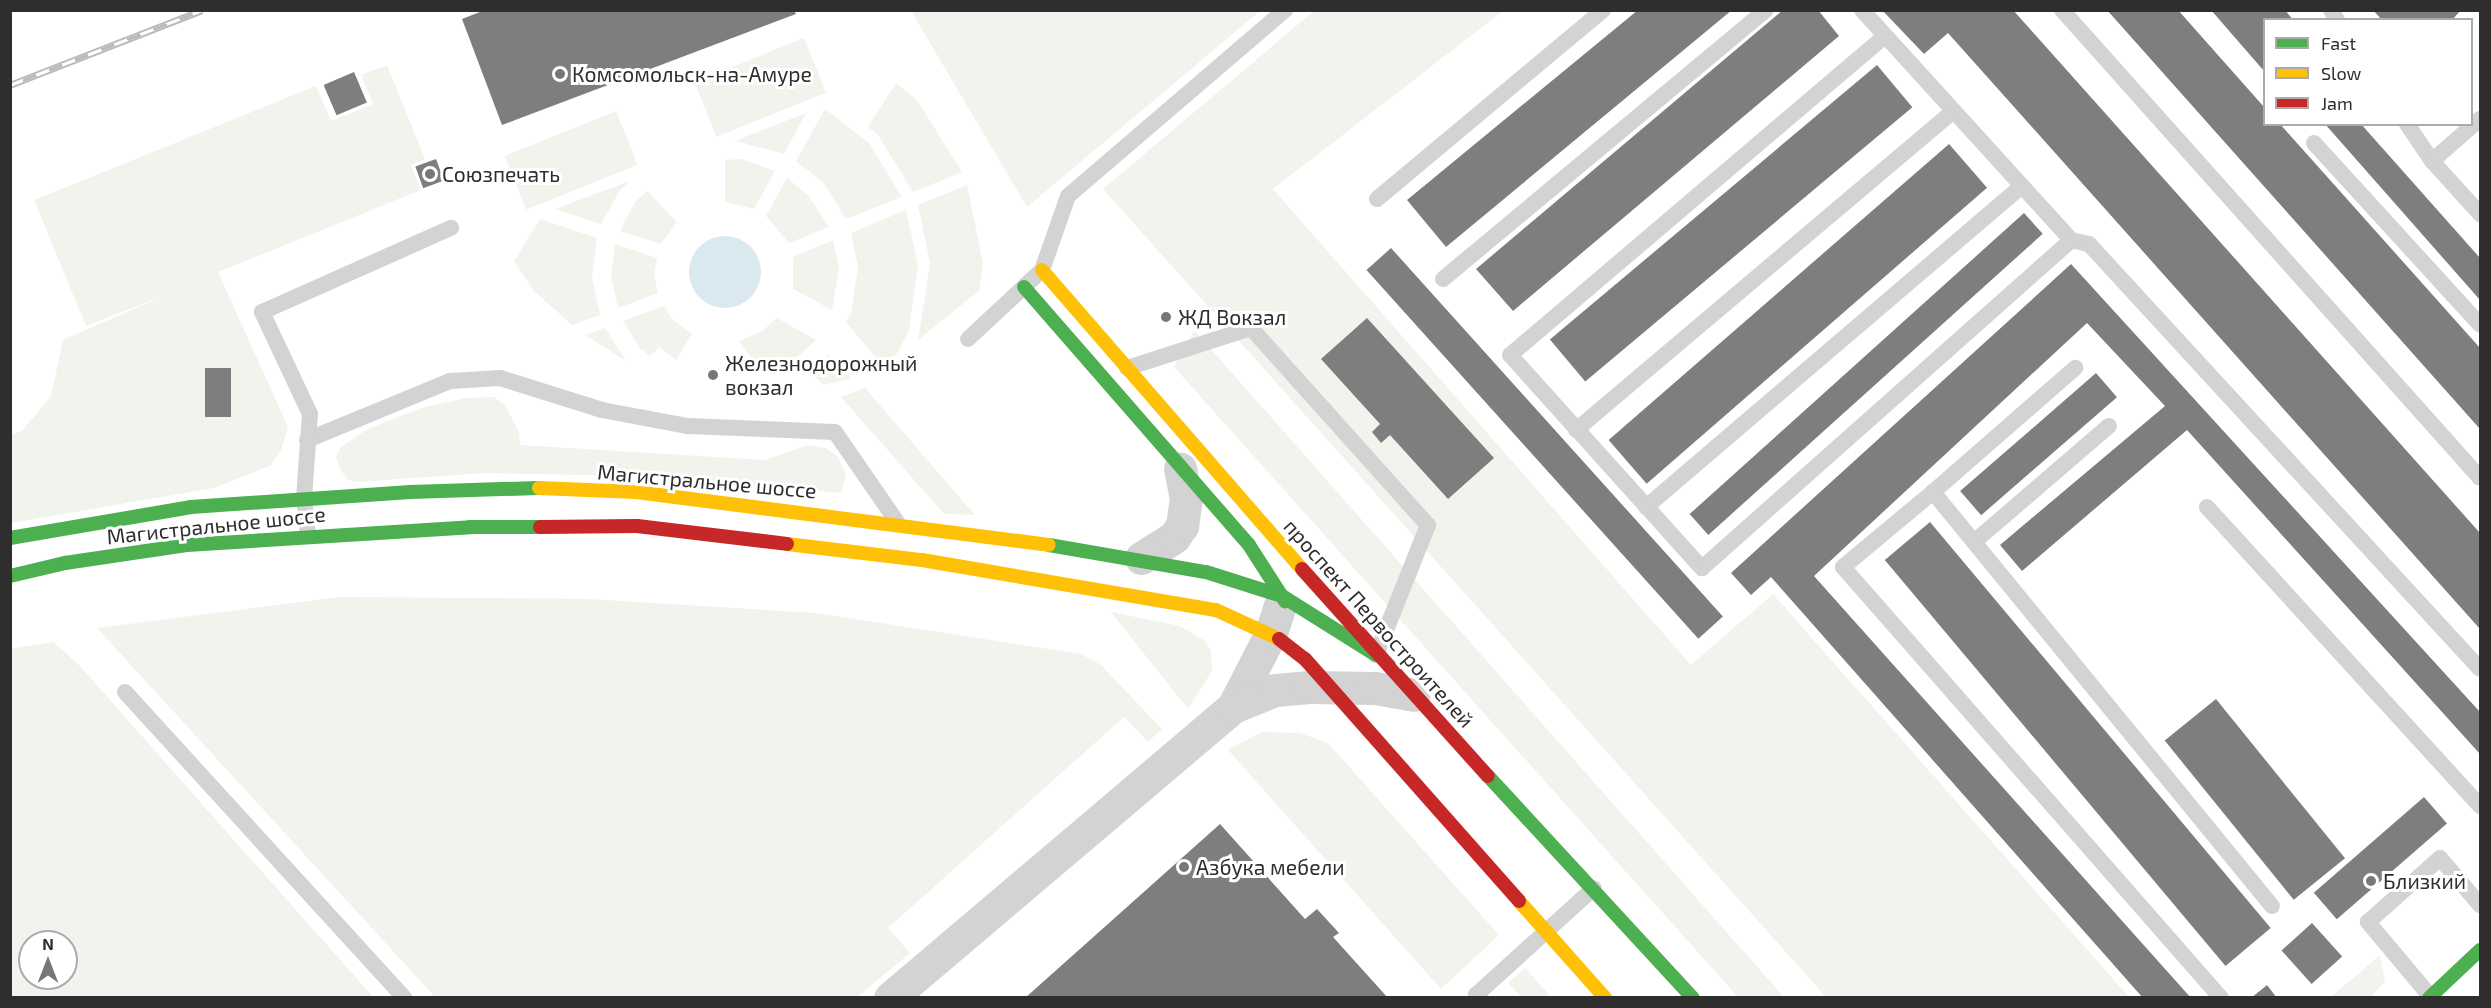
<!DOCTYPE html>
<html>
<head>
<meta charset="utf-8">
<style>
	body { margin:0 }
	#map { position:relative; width:2491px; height:1008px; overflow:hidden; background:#fff; font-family:"Exo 2",sans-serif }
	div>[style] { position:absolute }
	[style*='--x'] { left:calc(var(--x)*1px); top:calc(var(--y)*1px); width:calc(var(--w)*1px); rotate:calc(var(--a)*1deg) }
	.green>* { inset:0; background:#f1f4ec; transform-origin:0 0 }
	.water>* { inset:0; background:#dae9f0 }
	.round { border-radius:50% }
	.building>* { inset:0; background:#7e7e7e; transform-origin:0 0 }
	.lane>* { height:16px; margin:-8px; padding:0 8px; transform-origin:8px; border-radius:8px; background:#d3d3d3 }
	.street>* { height:33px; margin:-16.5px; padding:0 16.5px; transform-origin:16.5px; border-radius:16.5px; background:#d3d3d3 }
	.fast>* { height:14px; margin:-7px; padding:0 7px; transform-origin:7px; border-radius:7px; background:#4caf50 }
	.slow>* { height:14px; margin:-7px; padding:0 7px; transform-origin:7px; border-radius:7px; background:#ffc107 }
	.jam>* { height:14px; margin:-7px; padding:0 7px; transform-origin:7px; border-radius:7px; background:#c62828 }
	.tram>* { height:1.5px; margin:-0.75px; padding:0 0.75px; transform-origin:0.75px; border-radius:0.75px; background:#bababa }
	.rail>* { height:7px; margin-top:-3.5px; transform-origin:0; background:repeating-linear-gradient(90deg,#fff 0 14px,#bababa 0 28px); box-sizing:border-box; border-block:2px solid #bababa }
	.dots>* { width:16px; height:16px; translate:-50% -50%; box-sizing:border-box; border:3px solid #fff; border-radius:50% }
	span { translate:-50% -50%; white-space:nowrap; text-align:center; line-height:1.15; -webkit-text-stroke:6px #fff; paint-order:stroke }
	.poi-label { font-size:21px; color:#2e2e2e }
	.left { translate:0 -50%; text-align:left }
	.street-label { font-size:21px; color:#2e2e2e }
	.frame { position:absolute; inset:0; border:12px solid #2e2e2e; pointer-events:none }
	.legend { position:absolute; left:2263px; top:18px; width:210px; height:108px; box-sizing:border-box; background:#fff; border:2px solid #ababab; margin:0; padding:8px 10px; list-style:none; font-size:18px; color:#2e2e2e }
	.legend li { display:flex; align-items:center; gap:12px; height:30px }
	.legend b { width:30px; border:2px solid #ababab }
	.north { position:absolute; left:18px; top:930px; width:60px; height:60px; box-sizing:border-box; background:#fff; border:2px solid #ababab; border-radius:50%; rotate:0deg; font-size:16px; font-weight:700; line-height:24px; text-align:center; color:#2e2e2e }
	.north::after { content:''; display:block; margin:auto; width:21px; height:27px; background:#777; clip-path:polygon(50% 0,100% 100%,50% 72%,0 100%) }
</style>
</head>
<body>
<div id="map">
	<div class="green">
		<i style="clip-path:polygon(911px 11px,1260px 11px,1027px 207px)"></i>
		<i style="clip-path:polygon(1314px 11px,1503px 11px,1273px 189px,1691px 665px,1773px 594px,2129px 997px,1826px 997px,1103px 189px)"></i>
		<i style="left:804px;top:38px;width:59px;height:118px;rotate:68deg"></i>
		<i style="clip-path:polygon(387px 65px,425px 159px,411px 165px,421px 190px,218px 272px,288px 427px,281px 450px,270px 466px,214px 488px,11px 523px,10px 435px,22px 431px,51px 396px,63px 340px,170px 293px,86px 326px,34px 200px,316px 86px,331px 121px,373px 104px,361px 75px)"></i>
		<i style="clip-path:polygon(896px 83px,917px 100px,962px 172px,913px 192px,878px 135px,868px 127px)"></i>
		<i style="clip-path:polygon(825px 109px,869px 143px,902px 197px,846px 219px,824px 183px,796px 161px)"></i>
		<i style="left:616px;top:111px;width:58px;height:120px;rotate:68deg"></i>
		<i style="clip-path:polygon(806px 113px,784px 154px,735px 141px)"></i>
		<i style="clip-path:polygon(741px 159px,775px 171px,754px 209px,725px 202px,725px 160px)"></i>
		<i style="clip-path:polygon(787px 178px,809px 196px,829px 227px,789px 243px,766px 216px)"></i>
		<i style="clip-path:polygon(630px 181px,620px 190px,601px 224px,555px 209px)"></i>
		<i style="clip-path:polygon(967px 185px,983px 263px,979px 291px,918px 340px,930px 264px,918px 205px)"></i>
		<i style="clip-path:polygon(647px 191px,677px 222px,661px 244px,620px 231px,635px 202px)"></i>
		<i style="clip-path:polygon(906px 210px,918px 265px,909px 331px,896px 355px,881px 363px,846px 323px,851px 313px,858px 267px,851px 233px)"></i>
		<i style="clip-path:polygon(540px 219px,597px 238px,592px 277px,600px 315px,572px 325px,534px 291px,514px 261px)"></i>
		<i style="clip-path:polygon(833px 240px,839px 268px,832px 310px,793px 289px,793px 257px)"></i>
		<i style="clip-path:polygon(615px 244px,657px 258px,654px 274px,658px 293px,618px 308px,611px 276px)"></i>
		<i style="clip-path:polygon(664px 306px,672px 319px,692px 334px,676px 360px,659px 347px,650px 356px,640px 348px,623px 321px)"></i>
		<i style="clip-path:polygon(777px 318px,816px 340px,785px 368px,778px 356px,757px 366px,739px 341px,762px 331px)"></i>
		<i style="clip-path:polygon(605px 328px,626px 361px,585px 335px)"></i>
		<i style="clip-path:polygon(1194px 330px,1784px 997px,1738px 997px,1174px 367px)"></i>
		<i style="clip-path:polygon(829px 355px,851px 379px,823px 385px,810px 371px)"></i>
		<i style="clip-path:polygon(865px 388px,975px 515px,944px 514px,841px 397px)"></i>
		<i style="clip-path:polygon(494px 397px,505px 405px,519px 432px,520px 445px,766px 460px,807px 445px,826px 448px,838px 457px,846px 475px,841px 493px,638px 476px,486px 473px,356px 482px,347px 479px,340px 469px,336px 457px,341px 447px,368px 429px,421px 408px,466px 398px)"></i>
		<i style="clip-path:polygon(339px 597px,589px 599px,816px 613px,1081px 654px,1101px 665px,1162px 729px,1148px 742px,1124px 717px,888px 928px,910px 953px,857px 997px,435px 997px,97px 628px)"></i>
		<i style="clip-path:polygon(1111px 612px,1180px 626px,1205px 641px,1211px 651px,1212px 671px,1188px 709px)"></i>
		<i style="clip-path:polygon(evenodd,53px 642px,79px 665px,373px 997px,11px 997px,11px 649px,53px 642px,30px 942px,66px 942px,66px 978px,30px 978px,30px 942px)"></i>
		<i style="clip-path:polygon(1262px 732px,1300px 733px,1328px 743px,1499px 935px,1441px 989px,1228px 750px)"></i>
		<i style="clip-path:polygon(2380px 955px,2385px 981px,2371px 997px,2331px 997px)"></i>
		<i style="clip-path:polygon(1525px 968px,1551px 997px,1521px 997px,1508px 983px)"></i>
	</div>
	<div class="water">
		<i class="round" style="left:689px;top:236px;width:72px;height:72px"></i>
	</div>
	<div class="building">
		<i style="clip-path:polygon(485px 10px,794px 10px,796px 14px,502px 125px,462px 19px)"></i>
		<i style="clip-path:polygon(1638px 10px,1732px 10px,1446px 247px,1407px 200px)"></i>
		<i style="clip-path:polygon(1783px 10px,1818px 10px,1839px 36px,1513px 311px,1476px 269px)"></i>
		<i style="clip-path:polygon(1882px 10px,2013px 10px,2480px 533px,2480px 629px,1948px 33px,1924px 54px)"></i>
		<i style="clip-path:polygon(2107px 10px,2178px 10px,2264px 107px,2264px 124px,2280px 124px,2480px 348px,2480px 429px)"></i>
		<i style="clip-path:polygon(2211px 10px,2285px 10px,2293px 20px,2264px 20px,2264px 71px)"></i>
		<i style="clip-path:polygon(2373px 10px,2461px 10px,2452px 20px,2382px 20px)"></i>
		<i style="left:1877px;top:65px;width:55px;height:427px;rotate:50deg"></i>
		<i style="left:354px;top:72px;width:33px;height:33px;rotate:67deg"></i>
		<i style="clip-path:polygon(2325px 124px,2361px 124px,2480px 258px,2480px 300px)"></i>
		<i style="left:1949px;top:144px;width:58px;height:451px;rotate:49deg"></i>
		<i style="left:436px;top:159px;width:23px;height:22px;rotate:70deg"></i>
		<i style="left:2024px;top:213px;width:28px;height:450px;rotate:48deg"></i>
		<i style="left:1391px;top:248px;width:496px;height:33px;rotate:48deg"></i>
		<i style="clip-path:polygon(2071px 264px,2480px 712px,2480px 754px,2187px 430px,2022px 571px,2000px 545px,2165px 406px,2087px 323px,1814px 576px,2191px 998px,2143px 998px,1771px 577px,1751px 595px,1731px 573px)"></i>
		<i style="clip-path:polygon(1367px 318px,1494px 458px,1448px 499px,1390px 435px,1381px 443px,1372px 432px,1380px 424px,1321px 359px)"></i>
		<i style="left:205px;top:368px;width:26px;height:49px"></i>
		<i style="left:2096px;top:373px;width:32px;height:180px;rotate:49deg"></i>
		<i style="left:1930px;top:522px;width:530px;height:59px;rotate:50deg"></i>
		<i style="left:2216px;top:699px;width:205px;height:66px;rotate:51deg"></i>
		<i style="left:2424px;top:797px;width:35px;height:146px;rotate:49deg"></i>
		<i style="clip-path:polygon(1220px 824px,1305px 919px,1317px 909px,1339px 933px,1333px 937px,1388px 998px,1025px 998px)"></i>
		<i style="left:2312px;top:923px;width:45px;height:41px;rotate:48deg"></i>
		<i style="clip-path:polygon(2267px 985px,2277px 998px,2251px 998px)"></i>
	</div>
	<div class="lane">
		<i style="--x:1862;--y:10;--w:311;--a:47.7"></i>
		<i style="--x:2071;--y:240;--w:18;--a:13"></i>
		<i style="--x:2089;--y:244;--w:577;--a:47.39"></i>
		<i style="--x:2062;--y:10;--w:627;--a:48.23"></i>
		<i style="--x:2331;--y:10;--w:12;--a:59"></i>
		<i style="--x:1885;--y:36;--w:492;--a:139.6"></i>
		<i style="--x:1510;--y:355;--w:287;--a:48"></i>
		<i style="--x:1702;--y:568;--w:494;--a:-41.6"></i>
		<i style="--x:2407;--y:124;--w:45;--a:56"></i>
		<i style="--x:2432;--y:161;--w:72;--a:47.8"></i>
		<i style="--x:2314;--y:143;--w:246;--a:47.6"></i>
		<i style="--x:2432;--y:161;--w:64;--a:-41.2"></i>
		<i style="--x:1377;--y:199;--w:295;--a:-39.9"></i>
		<i style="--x:1443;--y:279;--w:420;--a:-39.8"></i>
		<i style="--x:968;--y:339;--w:101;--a:-43"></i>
		<i style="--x:1042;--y:270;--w:78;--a:-70.6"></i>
		<i style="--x:1068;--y:196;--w:286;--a:-40.6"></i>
		<i style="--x:1127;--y:368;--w:130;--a:-17.9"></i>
		<i style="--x:1251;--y:328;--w:265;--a:48.1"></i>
		<i style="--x:1428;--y:525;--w:140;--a:111.8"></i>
		<i style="--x:1576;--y:430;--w:494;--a:-40.2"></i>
		<i style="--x:307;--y:440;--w:155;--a:-22.4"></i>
		<i style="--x:450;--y:381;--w:50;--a:-3.4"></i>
		<i style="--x:500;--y:378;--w:107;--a:17.4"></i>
		<i style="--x:602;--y:410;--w:86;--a:10.7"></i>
		<i style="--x:687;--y:426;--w:148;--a:2.3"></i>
		<i style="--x:835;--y:432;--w:109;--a:55.4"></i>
		<i style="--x:1933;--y:492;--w:189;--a:-41.1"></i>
		<i style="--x:1646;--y:507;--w:494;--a:-40.5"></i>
		<i style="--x:2207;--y:507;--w:405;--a:47.6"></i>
		<i style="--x:308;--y:536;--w:37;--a:-96"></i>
		<i style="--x:304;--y:499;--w:85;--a:-86"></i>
		<i style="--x:310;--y:414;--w:113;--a:-115.2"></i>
		<i style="--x:262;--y:312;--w:207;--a:-24"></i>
		<i style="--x:1974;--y:542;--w:178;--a:-40.7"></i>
		<i style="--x:125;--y:692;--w:414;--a:47.6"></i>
		<i style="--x:2430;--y:996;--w:97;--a:-130"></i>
		<i style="--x:2368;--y:922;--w:96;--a:-41.6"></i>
		<i style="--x:2440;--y:858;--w:62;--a:49.6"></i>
		<i style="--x:1478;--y:998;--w:4;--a:-124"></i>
		<i style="--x:1476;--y:995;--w:159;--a:-42.2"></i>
		<i style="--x:2221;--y:998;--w:573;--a:-131.25"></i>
		<i style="--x:1843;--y:567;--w:117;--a:-39.8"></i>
		<i style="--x:1933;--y:492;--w:535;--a:50.69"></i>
	</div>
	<div class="street">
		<i style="--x:1141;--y:558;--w:39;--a:-32"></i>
		<i style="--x:1174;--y:537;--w:14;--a:-54"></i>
		<i style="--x:1182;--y:526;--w:27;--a:-82"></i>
		<i style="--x:1186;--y:499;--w:31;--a:-101"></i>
		<i style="--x:1233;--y:707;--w:83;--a:-62.8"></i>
		<i style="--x:1271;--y:633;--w:29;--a:-72"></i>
		<i style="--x:890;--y:998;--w:450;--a:-40.3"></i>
		<i style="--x:1233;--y:707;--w:45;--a:-22"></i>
		<i style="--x:1275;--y:690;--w:35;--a:-5"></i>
		<i style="--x:1310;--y:687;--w:65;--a:0.9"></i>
		<i style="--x:1375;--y:688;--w:39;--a:10"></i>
	</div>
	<div class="fast">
		<i style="--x:1024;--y:287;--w:342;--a:48.9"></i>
		<i style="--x:1249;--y:545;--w:67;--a:57.3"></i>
		<i style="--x:10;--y:538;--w:184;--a:-9.7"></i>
		<i style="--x:191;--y:507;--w:220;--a:-3.9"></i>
		<i style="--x:410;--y:492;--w:129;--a:-1.8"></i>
		<i style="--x:1049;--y:545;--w:159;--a:9.8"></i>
		<i style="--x:1206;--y:572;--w:80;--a:17.5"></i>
		<i style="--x:1282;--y:596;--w:111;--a:32.1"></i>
		<i style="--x:10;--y:576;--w:57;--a:-13.3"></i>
		<i style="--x:65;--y:563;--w:123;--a:-8.4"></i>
		<i style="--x:187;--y:545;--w:284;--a:-3.6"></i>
		<i style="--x:470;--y:527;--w:70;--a:0"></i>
		<i style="--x:1488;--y:776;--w:302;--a:47.3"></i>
		<i style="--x:2429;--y:998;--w:70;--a:-43.3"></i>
	</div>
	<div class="slow">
		<i style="--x:1042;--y:270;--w:396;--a:49"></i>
		<i style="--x:539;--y:488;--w:97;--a:2.4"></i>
		<i style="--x:636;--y:492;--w:416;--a:7.3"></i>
		<i style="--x:787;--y:544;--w:136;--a:6.8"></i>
		<i style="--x:922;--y:560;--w:298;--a:9.7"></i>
		<i style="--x:1216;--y:610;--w:69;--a:24.7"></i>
		<i style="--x:1519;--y:901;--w:130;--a:48.4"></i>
	</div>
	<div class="jam">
		<i style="--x:540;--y:527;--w:97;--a:-0.6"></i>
		<i style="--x:637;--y:526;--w:151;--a:6.8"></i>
		<i style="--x:1302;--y:569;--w:278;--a:48.1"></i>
		<i style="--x:1279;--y:639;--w:33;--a:38"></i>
		<i style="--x:1305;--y:659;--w:323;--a:48.5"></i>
	</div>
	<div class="tram">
		<i style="--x:10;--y:295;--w:49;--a:90"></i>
	</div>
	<div class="rail">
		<i style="--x:10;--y:85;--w:206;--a:-21.3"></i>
	</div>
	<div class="dots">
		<i style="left:560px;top:74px;background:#777"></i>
		<i style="left:430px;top:174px;background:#777"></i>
		<i style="left:1166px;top:317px;background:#777"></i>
		<i style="left:713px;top:375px;background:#777"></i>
		<i style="left:1184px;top:867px;background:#777"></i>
		<i style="left:2371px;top:881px;background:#777"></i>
	</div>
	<div class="poi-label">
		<span class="left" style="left:572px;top:74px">Комсомольск-на-Амуре</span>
		<span class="left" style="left:442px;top:174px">Союзпечать</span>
		<span class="left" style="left:1178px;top:317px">ЖД Вокзал</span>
		<span class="left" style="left:725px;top:375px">Железнодорожный<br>вокзал</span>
		<span class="left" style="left:1196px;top:867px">Азбука мебели</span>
		<span class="left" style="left:2383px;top:881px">Близкий</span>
	</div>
	<div class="street-label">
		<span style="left:707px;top:481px;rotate:5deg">Магистральное шоссе</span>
		<span style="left:216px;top:525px;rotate:-6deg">Магистральное шоссе</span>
		<span style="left:1379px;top:623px;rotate:48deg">проспект Первостроителей</span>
	</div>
	<div class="frame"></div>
	<ul class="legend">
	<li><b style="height:8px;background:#4caf50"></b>Fast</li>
	<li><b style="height:8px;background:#ffc107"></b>Slow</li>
	<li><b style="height:8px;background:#c62828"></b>Jam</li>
	</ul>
	<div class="north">N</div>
</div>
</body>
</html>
